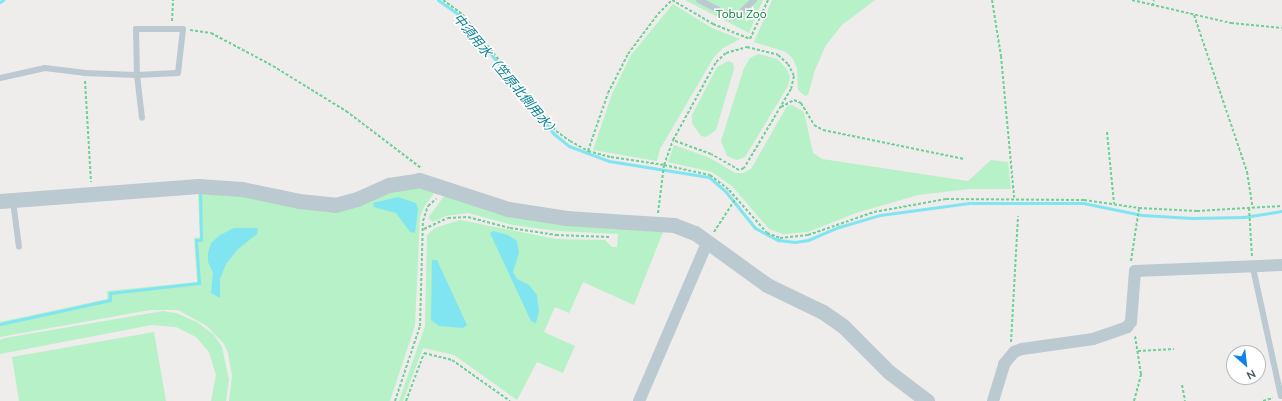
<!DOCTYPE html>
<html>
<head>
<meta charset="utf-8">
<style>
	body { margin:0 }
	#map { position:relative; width:1282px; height:401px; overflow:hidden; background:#efecec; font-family:Mulish,"Noto Sans JP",sans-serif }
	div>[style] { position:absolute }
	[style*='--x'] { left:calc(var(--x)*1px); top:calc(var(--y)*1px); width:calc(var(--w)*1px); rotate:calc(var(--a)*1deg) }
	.green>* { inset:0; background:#b6f1c7 }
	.water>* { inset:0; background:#80e5f1 }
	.stream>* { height:3px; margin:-1.5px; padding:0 1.5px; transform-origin:1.5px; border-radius:1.5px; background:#80e5f1 }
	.path>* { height:2px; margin-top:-1px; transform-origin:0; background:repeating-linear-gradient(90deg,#6cd195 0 3px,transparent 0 5px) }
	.service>* { height:6px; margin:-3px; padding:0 3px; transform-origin:3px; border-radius:3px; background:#bbc9d0 }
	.minor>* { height:12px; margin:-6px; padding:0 6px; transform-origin:6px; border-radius:6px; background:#bbc9d0 }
	.tertiary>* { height:15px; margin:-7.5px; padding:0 7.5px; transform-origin:7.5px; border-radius:7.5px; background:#bbc9d0 }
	span { translate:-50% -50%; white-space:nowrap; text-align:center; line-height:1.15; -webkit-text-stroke:3px #fff; paint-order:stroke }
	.park-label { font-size:12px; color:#107f3d }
	.water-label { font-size:13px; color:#067f8f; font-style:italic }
	.north { position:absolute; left:1226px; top:345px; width:40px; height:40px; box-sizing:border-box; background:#fff; border:1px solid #b4babd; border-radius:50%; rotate:152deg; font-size:11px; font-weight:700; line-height:16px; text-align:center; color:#43525a }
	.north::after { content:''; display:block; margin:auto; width:14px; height:18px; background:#0d83e8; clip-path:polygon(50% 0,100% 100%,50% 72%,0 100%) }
</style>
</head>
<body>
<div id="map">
	<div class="green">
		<i style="clip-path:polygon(685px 0,763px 0,749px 33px)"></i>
		<i style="clip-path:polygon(772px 0,875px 0,842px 25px,826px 45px,815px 70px,808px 95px,805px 96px,798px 90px,797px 68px,793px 59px,786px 52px,754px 42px)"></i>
		<i style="clip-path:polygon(673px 4px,712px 28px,740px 39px,723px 48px,714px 57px,660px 149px,657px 161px,593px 150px,612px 94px,631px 55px)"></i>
		<i style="clip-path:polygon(758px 54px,777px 59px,787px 69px,790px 77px,788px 86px,745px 157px,737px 160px,727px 156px,721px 141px,744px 68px,750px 58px)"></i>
		<i style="clip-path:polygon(728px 61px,733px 63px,734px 69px,716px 130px,706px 137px,701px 136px,692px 123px,692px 115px,717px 67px)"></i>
		<i style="clip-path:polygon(792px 105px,804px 112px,813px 153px,822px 159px,968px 181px,991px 160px,1008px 162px,1011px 189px,970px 189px,918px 195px,856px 213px,808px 232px,783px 234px,769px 229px,732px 186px,712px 172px,668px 162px,674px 145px,710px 158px,735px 173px,743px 173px,751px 169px,787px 106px)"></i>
		<i style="clip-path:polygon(407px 186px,437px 189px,424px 207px,420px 217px,415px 326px,390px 401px,229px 401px,232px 376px,228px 353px,224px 344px,207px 326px,178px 310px,150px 310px,0 337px,0 322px,107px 299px,107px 291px,197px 282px,194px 238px,200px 237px,198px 193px,242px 194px,312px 208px)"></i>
		<i style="clip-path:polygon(447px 192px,665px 227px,634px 305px,583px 282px,569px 313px,555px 307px,544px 332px,575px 346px,563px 373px,537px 362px,517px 400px,454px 355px,423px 348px,403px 401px,399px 401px,425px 326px,427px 235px,435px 228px,460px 220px,556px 239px,605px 240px,612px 247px,617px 247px,618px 234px,558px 231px,513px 225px,468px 213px,446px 216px,433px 222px,428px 218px)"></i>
		<i style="clip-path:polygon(163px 311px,176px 313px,197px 322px,214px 335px,222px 347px,229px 380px,226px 401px,211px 401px,216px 375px,209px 352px,196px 337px,176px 327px,152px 325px,0 354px,0 340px,5px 338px)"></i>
		<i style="clip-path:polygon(154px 332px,166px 401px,19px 401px,12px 357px)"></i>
	</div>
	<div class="water">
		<i style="clip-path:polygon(398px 197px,416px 203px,418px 209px,415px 233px,410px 232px,396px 213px,374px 207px,373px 203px)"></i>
		<i style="clip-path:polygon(234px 228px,258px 228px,257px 234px,238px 249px,226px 264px,220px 279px,220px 298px,211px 293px,213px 273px,208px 262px,208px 253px,211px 243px,220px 235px)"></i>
		<i style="clip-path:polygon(493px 231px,508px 235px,517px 241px,519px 253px,513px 272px,517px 279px,529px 285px,537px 295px,539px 311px,536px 323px,531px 321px,490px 233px)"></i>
		<i style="clip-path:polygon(432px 260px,437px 260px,467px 325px,463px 328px,439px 326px,431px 320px)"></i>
	</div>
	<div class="stream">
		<i style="--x:438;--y:0;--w:28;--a:35"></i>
		<i style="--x:461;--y:16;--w:150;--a:51.8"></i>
		<i style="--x:554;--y:134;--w:19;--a:39"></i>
		<i style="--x:569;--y:146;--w:43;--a:20.6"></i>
		<i style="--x:609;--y:161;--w:101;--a:9.1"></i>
		<i style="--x:709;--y:177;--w:23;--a:41"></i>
		<i style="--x:726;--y:192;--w:46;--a:51.1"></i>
		<i style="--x:755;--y:228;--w:26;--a:28"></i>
		<i style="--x:778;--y:240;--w:17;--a:7"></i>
		<i style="--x:795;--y:242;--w:13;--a:-9"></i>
		<i style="--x:808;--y:240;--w:34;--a:-23"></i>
		<i style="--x:839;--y:227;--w:43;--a:-16.3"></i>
		<i style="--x:880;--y:215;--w:90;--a:-7.7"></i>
		<i style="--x:969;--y:203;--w:114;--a:0"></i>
		<i style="--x:1083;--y:203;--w:60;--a:11.5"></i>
		<i style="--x:1142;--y:215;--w:50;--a:3.4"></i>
		<i style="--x:1192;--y:218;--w:52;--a:-1.1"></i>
		<i style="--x:1244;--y:217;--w:38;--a:-9"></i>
		<i style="--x:0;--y:2;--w:4;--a:-34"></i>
		<i style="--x:0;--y:324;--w:113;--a:-12.3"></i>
		<i style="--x:110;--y:300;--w:7;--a:-90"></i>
		<i style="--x:110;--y:293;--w:90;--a:-6.4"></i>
		<i style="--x:199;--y:283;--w:43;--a:-94"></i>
		<i style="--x:196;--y:240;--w:5;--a:0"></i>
		<i style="--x:201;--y:240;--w:50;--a:-91.1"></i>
	</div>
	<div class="path">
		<i style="--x:443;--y:0;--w:24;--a:36"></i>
		<i style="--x:462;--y:14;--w:150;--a:51.2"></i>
		<i style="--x:556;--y:131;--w:17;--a:36"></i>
		<i style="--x:570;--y:141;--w:21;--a:29"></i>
		<i style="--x:588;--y:151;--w:24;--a:15"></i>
		<i style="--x:611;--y:157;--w:54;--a:8.6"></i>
		<i style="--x:664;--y:165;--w:47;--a:12.3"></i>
		<i style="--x:710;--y:175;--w:24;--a:38"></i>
		<i style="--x:729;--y:190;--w:57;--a:48.5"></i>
		<i style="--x:767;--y:233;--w:14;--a:21"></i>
		<i style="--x:780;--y:238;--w:28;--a:-6"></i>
		<i style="--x:808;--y:235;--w:70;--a:-19.2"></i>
		<i style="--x:874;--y:212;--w:73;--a:-10.2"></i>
		<i style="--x:946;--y:199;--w:138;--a:0.4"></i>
		<i style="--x:1084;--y:200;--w:56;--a:8.3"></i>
		<i style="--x:1139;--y:208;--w:58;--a:3"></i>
		<i style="--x:1197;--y:211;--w:85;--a:-3.4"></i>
		<i style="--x:672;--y:0;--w:48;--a:30.3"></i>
		<i style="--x:713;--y:24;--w:40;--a:22"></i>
		<i style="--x:750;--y:39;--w:43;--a:-65.2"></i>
		<i style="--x:992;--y:0;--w:57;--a:80.9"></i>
		<i style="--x:1001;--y:56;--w:142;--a:84.7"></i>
		<i style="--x:1132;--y:0;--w:102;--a:13.1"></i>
		<i style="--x:1231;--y:23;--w:51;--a:5.6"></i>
		<i style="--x:1152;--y:6;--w:6;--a:-72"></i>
		<i style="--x:1194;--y:15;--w:166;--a:71.3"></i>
		<i style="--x:1247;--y:172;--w:36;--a:81"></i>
		<i style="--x:172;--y:21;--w:21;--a:-87"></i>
		<i style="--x:190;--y:30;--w:21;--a:8"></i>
		<i style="--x:211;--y:33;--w:70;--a:28"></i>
		<i style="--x:273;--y:66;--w:86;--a:31.7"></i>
		<i style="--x:346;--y:111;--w:94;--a:37.2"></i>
		<i style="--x:85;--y:81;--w:101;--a:86.6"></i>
		<i style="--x:781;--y:107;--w:15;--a:-28"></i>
		<i style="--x:794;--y:100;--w:8;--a:23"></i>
		<i style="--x:801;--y:103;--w:26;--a:59"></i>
		<i style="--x:814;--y:125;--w:10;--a:29"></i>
		<i style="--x:823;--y:130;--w:144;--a:11.6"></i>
		<i style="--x:1107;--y:132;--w:72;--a:84.4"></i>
		<i style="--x:588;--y:151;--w:61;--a:-71"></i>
		<i style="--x:608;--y:93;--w:44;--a:-62.9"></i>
		<i style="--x:628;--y:54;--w:50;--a:-53.1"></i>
		<i style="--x:658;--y:14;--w:20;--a:-45"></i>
		<i style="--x:1249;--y:208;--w:49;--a:86.5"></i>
		<i style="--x:658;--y:213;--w:48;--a:-82.9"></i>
		<i style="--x:664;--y:165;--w:27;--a:-70"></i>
		<i style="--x:673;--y:140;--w:89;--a:-61.1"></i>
		<i style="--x:716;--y:62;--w:13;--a:-42"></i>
		<i style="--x:726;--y:53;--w:22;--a:-16"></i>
		<i style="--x:747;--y:47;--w:32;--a:14"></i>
		<i style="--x:778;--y:55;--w:13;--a:42"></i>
		<i style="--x:788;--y:64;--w:13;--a:63"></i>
		<i style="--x:794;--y:76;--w:13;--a:103"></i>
		<i style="--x:791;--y:89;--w:92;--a:120.7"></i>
		<i style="--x:744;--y:168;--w:5;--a:158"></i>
		<i style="--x:739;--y:170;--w:32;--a:-150"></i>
		<i style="--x:711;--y:154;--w:40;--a:-159.8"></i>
		<i style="--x:424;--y:229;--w:26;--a:-25"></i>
		<i style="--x:448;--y:218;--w:20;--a:-3"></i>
		<i style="--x:468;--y:217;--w:43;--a:14.7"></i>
		<i style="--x:510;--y:228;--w:47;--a:8.7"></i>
		<i style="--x:556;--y:235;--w:54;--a:2.1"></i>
		<i style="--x:714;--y:232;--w:40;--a:-57.1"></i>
		<i style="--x:1131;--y:261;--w:54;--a:-81.4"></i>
		<i style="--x:1011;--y:342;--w:126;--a:-86.8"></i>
		<i style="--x:1138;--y:351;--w:36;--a:-3"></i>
		<i style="--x:1182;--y:385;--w:16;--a:79"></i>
		<i style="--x:395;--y:401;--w:79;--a:-71.6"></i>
		<i style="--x:420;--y:326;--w:105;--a:-88.4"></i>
		<i style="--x:423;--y:221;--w:16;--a:-72"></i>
		<i style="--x:428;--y:206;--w:11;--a:-41"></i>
		<i style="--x:406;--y:401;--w:51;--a:-69.4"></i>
		<i style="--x:424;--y:353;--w:29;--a:14"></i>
		<i style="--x:452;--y:360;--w:71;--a:35.3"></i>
		<i style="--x:1134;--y:401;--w:28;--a:-75"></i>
		<i style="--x:1141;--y:374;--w:39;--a:-99"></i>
		<i style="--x:1263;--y:401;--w:10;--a:-17"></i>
	</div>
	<div class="service">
		<i style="--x:699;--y:0;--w:38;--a:27"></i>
		<i style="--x:733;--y:17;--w:4;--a:-14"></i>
		<i style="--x:737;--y:16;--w:23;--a:-43"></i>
		<i style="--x:0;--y:78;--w:46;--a:-12.5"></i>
		<i style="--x:45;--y:68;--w:39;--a:7"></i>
		<i style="--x:84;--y:73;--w:53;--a:2.2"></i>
		<i style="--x:137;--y:75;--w:41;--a:-2.8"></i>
		<i style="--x:178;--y:73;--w:44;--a:-83.5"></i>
		<i style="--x:183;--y:29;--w:47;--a:180"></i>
		<i style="--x:136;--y:29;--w:46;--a:88.8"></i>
		<i style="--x:137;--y:75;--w:43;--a:83.4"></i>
		<i style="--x:13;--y:201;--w:46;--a:82.6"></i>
		<i style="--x:1253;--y:268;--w:131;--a:77.7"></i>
	</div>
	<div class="minor">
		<i style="--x:639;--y:401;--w:172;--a:-66.7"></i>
		<i style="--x:993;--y:401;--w:39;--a:-73"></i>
		<i style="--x:1004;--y:364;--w:16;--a:-50"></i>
		<i style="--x:1014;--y:352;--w:9;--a:-21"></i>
		<i style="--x:1022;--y:349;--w:72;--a:-8"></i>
		<i style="--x:1093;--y:339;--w:36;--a:-19"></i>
		<i style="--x:1127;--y:327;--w:6;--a:-51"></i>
		<i style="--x:1131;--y:322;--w:51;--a:-85.5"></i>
		<i style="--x:1135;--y:271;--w:147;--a:-2.3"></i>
	</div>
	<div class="tertiary">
		<i style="--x:0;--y:201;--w:199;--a:-4.3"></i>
		<i style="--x:198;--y:186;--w:44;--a:3.9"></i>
		<i style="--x:242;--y:189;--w:58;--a:11.9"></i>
		<i style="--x:299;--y:201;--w:36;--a:6"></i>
		<i style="--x:335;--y:205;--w:23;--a:-15"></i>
		<i style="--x:357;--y:199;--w:35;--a:-24"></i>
		<i style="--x:389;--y:185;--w:30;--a:-9"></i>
		<i style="--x:419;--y:180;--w:94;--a:18"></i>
		<i style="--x:508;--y:209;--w:59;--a:8.8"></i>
		<i style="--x:566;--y:218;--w:108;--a:3.7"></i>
		<i style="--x:674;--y:225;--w:22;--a:21"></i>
		<i style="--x:695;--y:233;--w:89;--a:35.8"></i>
		<i style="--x:767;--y:285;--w:62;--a:25.7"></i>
		<i style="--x:823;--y:312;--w:24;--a:35"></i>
		<i style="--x:843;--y:326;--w:65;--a:45"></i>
		<i style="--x:889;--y:372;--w:48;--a:37.3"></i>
	</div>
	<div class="park-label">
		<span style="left:741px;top:14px">Tobu Zoo</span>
	</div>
	<div class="water-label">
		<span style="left:506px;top:75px;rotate:50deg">中須用水（笠原北側用水）</span>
	</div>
	<div class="north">N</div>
</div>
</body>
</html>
